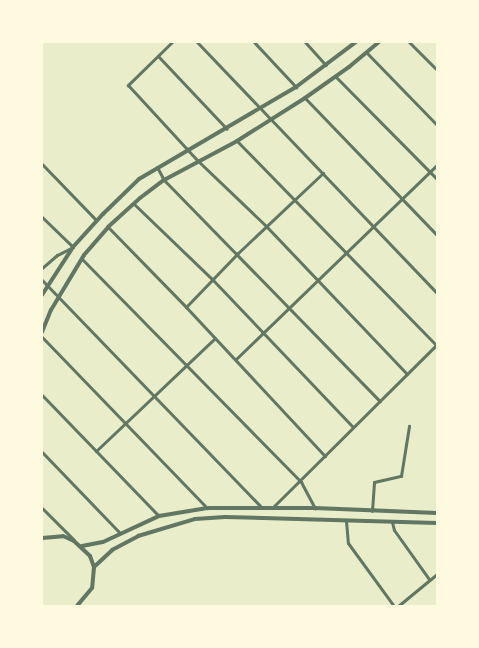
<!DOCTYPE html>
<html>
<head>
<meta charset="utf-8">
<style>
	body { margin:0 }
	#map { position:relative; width:479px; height:648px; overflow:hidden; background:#e9edc9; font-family:Overpass,sans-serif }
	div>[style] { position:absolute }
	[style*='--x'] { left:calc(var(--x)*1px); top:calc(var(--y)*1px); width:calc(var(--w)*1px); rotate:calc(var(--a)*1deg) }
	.minor>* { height:3px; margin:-1.5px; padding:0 1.5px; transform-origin:1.5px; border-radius:1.5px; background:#617663 }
	.tertiary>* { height:4px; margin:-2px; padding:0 2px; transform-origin:2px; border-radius:2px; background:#617663 }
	span { translate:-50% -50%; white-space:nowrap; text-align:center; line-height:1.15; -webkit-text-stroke:4px #fefae0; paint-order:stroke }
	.frame { position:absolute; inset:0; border:43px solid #fefae0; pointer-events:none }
</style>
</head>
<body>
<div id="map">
	<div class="minor">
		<i style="--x:172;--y:42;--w:62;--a:135.7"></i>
		<i style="--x:128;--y:85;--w:102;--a:47.4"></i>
		<i style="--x:197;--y:160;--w:97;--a:43.7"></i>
		<i style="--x:267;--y:227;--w:203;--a:46.4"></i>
		<i style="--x:197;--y:42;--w:347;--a:46.3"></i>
		<i style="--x:254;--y:42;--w:62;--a:47"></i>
		<i style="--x:305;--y:42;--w:31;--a:48"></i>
		<i style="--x:409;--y:42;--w:40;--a:45"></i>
		<i style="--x:367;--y:53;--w:100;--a:45.8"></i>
		<i style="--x:158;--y:56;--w:100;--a:46.6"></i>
		<i style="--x:336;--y:77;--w:144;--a:45.3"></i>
		<i style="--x:305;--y:98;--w:190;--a:46.1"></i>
		<i style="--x:237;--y:141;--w:285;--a:45.7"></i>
		<i style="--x:42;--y:164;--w:78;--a:46"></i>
		<i style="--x:157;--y:167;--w:15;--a:62"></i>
		<i style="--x:164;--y:180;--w:309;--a:45.7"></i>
		<i style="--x:134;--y:204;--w:108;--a:43.9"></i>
		<i style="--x:212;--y:279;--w:204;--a:46.4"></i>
		<i style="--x:42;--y:217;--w:43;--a:44.1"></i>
		<i style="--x:73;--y:247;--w:18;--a:153"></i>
		<i style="--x:57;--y:255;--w:20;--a:139"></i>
		<i style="--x:108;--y:227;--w:112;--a:45.7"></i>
		<i style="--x:186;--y:307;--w:204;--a:47"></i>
		<i style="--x:82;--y:259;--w:313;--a:45.5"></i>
		<i style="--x:301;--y:482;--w:30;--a:62"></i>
		<i style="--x:42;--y:280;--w:315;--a:46"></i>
		<i style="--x:186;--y:307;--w:75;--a:-46.1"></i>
		<i style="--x:238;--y:253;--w:117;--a:-43.3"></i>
		<i style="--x:42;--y:337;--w:238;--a:46"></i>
		<i style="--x:236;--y:359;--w:279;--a:-44"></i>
		<i style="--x:42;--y:395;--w:168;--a:46"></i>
		<i style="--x:96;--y:451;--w:164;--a:-43.5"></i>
		<i style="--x:42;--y:452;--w:112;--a:46.1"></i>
		<i style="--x:42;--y:508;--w:44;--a:45"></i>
		<i style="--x:272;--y:508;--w:233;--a:-44.8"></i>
		<i style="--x:372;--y:511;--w:29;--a:-86"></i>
		<i style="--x:374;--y:482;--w:28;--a:-13"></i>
		<i style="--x:401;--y:476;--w:51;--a:-80.9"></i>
		<i style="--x:346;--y:521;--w:22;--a:85"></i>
		<i style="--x:348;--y:543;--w:78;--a:53.9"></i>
		<i style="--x:392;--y:522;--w:8;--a:76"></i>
		<i style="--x:394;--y:530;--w:60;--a:54.5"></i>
		<i style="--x:398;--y:606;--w:50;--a:-39.4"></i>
	</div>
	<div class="tertiary">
		<i style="--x:42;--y:295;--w:57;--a:-57.1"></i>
		<i style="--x:73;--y:247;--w:45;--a:-47.7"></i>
		<i style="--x:103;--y:214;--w:50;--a:-44.2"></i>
		<i style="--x:139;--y:179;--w:182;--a:-30.4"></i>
		<i style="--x:296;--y:87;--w:75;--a:-36.9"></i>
		<i style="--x:42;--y:332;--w:24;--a:-68"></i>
		<i style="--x:51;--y:310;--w:64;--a:-59"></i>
		<i style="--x:84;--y:255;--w:37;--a:-49"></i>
		<i style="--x:108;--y:227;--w:43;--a:-42.2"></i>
		<i style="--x:140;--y:198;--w:30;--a:-37"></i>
		<i style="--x:164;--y:180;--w:83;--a:-28.1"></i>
		<i style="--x:237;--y:141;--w:80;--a:-32.3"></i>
		<i style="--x:305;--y:98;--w:54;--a:-35.2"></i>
		<i style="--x:349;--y:67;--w:39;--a:-40"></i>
		<i style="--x:42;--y:538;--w:21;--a:-5"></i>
		<i style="--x:63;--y:536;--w:12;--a:24"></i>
		<i style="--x:74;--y:541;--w:22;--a:43"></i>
		<i style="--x:90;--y:556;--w:12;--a:70"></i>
		<i style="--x:94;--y:567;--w:21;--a:95"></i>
		<i style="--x:92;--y:588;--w:23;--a:130"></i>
		<i style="--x:82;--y:546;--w:21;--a:-11"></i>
		<i style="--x:103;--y:542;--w:62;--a:-24.9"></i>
		<i style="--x:159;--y:516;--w:49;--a:-9.5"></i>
		<i style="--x:207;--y:508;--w:108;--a:0"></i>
		<i style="--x:315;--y:508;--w:122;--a:2.3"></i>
		<i style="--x:94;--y:567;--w:25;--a:-43"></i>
		<i style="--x:112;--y:550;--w:30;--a:-28"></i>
		<i style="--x:138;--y:536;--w:59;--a:-16.6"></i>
		<i style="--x:195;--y:519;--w:30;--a:-4"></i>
		<i style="--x:225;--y:517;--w:212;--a:1.6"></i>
	</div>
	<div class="frame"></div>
</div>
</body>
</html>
